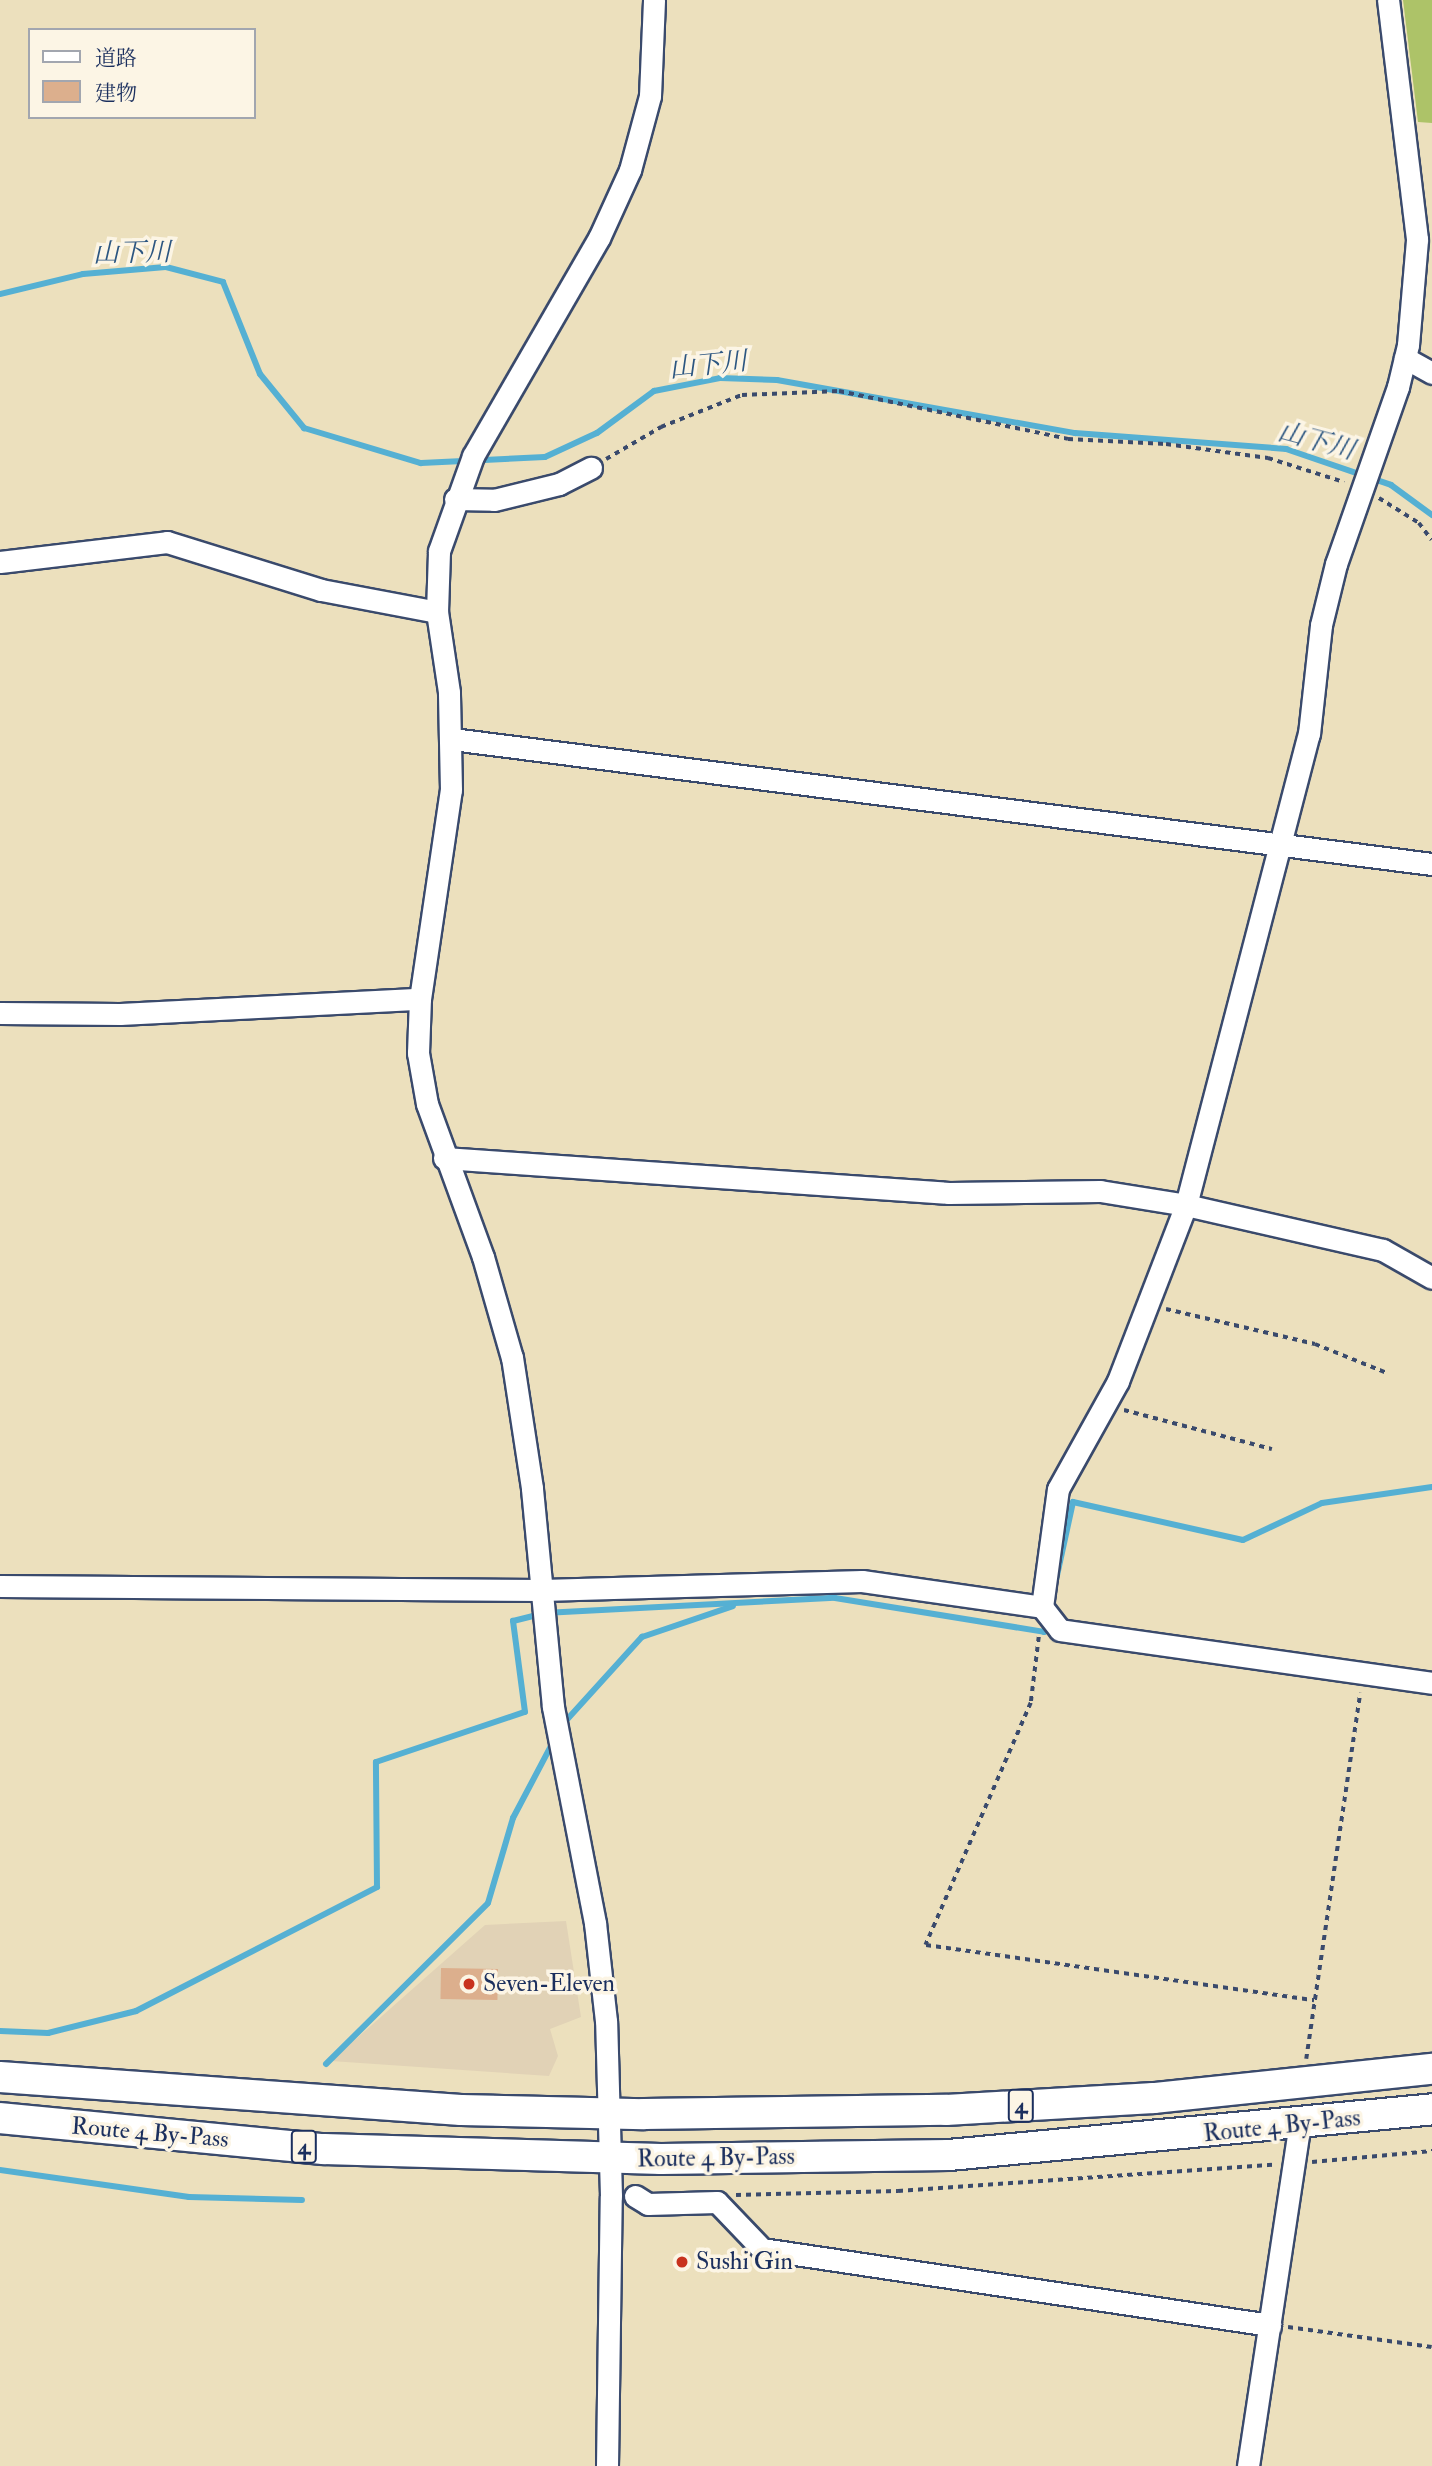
<!DOCTYPE html>
<html>
<head>
<meta charset="utf-8">
<style>
	body { margin:0 }
	#map { position:relative; width:1432px; height:2466px; overflow:hidden; background:#ece0bd; font-family:"IM FELL Double Pica","Noto Serif JP",serif }
	div>[style] { position:absolute }
	[style*='--x'] { left:calc(var(--x)*1px); top:calc(var(--y)*1px); width:calc(var(--w)*1px); rotate:calc(var(--a)*1deg) }
	.built>* { inset:0; background:#e1d2b6 }
	.green>* { inset:0; background:#adc368 }
	.stream>* { height:6px; margin:-3px; padding:0 3px; transform-origin:3px; border-radius:3px; background:#55b0d3 }
	.building>* { inset:0; background:#dcaf8d; transform-origin:0 0 }
	.path>* { height:3.5px; margin-top:-1.75px; transform-origin:0; background:repeating-linear-gradient(90deg,#3a4a6c 0 5px,transparent 0 10px) }
	.roads { filter:drop-shadow(2px 0 #3a4a6c) drop-shadow(-2px 0 #3a4a6c) drop-shadow(0 2px #3a4a6c) drop-shadow(0 -2px #3a4a6c) }
	.minor>* { height:21px; margin:-10.5px; padding:0 10.5px; transform-origin:10.5px; border-radius:10.5px; background:#fff }
	.highway>* { height:30px; margin:-15px; padding:0 15px; transform-origin:15px; border-radius:15px; background:#fff }
	.dots>* { width:19px; height:19px; translate:-50% -50%; box-sizing:border-box; border:4px solid #fcf5e5; border-radius:50% }
	span { translate:-50% -50%; white-space:nowrap; text-align:center; line-height:1.15; -webkit-text-stroke:7px #fcf5e5; paint-order:stroke }
	.shield-label span { padding:2px 5px; background:#fcf5e5; border:2px solid; border-radius:5px; -webkit-text-stroke-width:0 }
	.shield-label { font-size:23px; color:#1b2f5e; font-weight:700 }
	.poi-label { font-size:24px; color:#1b2f5e }
	.left { translate:0 -50%; text-align:left }
	.street-label { font-size:24px; color:#1b2f5e }
	.water-label { font-size:26px; color:#2c5681; font-style:italic }
	.legend { position:absolute; left:28px; top:28px; width:228px; height:91px; box-sizing:border-box; background:#fcf5e5; border:2px solid #a2a6af; margin:0; padding:9px 12px; list-style:none; font-size:21px; color:#1b2f5e }
	.legend li { display:flex; align-items:center; gap:14px; height:35px }
	.legend b { width:35px; border:2px solid #a2a6af }
</style>
</head>
<body>
<div id="map">
	<div class="built">
		<i style="clip-path:polygon(566px 1921px,581px 2017px,550px 2029px,558px 2056px,549px 2076px,331px 2061px,485px 1925px)"></i>
	</div>
	<div class="green">
		<i style="clip-path:polygon(1403px 0,1432px 0,1432px 123px,1418px 122px)"></i>
	</div>
	<div class="stream">
		<i style="--x:0;--y:294;--w:85;--a:-13.5"></i>
		<i style="--x:83;--y:274;--w:83;--a:-4.8"></i>
		<i style="--x:166;--y:267;--w:59;--a:14.7"></i>
		<i style="--x:223;--y:282;--w:99;--a:68.1"></i>
		<i style="--x:260;--y:374;--w:70;--a:50.8"></i>
		<i style="--x:304;--y:428;--w:122;--a:16.7"></i>
		<i style="--x:421;--y:463;--w:124;--a:-2.8"></i>
		<i style="--x:545;--y:457;--w:57;--a:-24.8"></i>
		<i style="--x:597;--y:433;--w:71;--a:-36.4"></i>
		<i style="--x:654;--y:391;--w:67;--a:-11.1"></i>
		<i style="--x:720;--y:378;--w:57;--a:2"></i>
		<i style="--x:777;--y:380;--w:303;--a:10.1"></i>
		<i style="--x:1075;--y:433;--w:212;--a:4.3"></i>
		<i style="--x:1286;--y:449;--w:111;--a:18.9"></i>
		<i style="--x:1391;--y:485;--w:51;--a:36.2"></i>
		<i style="--x:1056;--y:1580;--w:80;--a:-77.7"></i>
		<i style="--x:1073;--y:1502;--w:174;--a:12.6"></i>
		<i style="--x:1243;--y:1540;--w:87;--a:-25.1"></i>
		<i style="--x:1322;--y:1503;--w:111;--a:-8.3"></i>
		<i style="--x:563;--y:1724;--w:118;--a:-47.8"></i>
		<i style="--x:642;--y:1637;--w:96;--a:-18.8"></i>
		<i style="--x:0;--y:2031;--w:48;--a:2.4"></i>
		<i style="--x:48;--y:2033;--w:91;--a:-14"></i>
		<i style="--x:136;--y:2011;--w:271;--a:-27.2"></i>
		<i style="--x:377;--y:1887;--w:125;--a:-90.5"></i>
		<i style="--x:376;--y:1762;--w:157;--a:-18.6"></i>
		<i style="--x:525;--y:1712;--w:92;--a:-97.5"></i>
		<i style="--x:513;--y:1621;--w:32;--a:-14"></i>
		<i style="--x:544;--y:1613;--w:291;--a:-3"></i>
		<i style="--x:835;--y:1598;--w:212;--a:9.2"></i>
		<i style="--x:1044;--y:1632;--w:11;--a:-75"></i>
		<i style="--x:326;--y:2064;--w:228;--a:-44.8"></i>
		<i style="--x:488;--y:1903;--w:89;--a:-73.6"></i>
		<i style="--x:513;--y:1818;--w:86;--a:-62.2"></i>
		<i style="--x:0;--y:2170;--w:191;--a:8.1"></i>
		<i style="--x:189;--y:2197;--w:113;--a:1.5"></i>
	</div>
	<div class="building">
		<i style="left:441px;top:1968px;width:57px;height:31px;rotate:1deg"></i>
	</div>
	<div class="path">
		<i style="--x:606;--y:459;--w:64;--a:-30.2"></i>
		<i style="--x:661;--y:427;--w:87;--a:-21.6"></i>
		<i style="--x:742;--y:395;--w:97;--a:-2.4"></i>
		<i style="--x:839;--y:391;--w:234;--a:11.8"></i>
		<i style="--x:1068;--y:439;--w:98;--a:2.9"></i>
		<i style="--x:1166;--y:444;--w:103;--a:7.8"></i>
		<i style="--x:1268;--y:458;--w:80;--a:17.5"></i>
		<i style="--x:1379;--y:498;--w:47;--a:32"></i>
		<i style="--x:1419;--y:523;--w:21;--a:53"></i>
		<i style="--x:1166;--y:1309;--w:153;--a:13.2"></i>
		<i style="--x:1315;--y:1344;--w:78;--a:21.9"></i>
		<i style="--x:1124;--y:1410;--w:153;--a:14.8"></i>
		<i style="--x:1039;--y:1637;--w:66;--a:96.9"></i>
		<i style="--x:1031;--y:1703;--w:264;--a:113.5"></i>
		<i style="--x:926;--y:1945;--w:392;--a:8.1"></i>
		<i style="--x:1306;--y:2059;--w:370;--a:-81.6"></i>
		<i style="--x:1312;--y:2162;--w:121;--a:-5.2"></i>
		<i style="--x:736;--y:2195;--w:162;--a:-1.4"></i>
		<i style="--x:898;--y:2191;--w:376;--a:-4"></i>
		<i style="--x:1288;--y:2327;--w:145;--a:7.9"></i>
	</div>
	<div class="roads">
		<div class="minor">
			<i style="--x:1405;--y:358;--w:31;--a:29"></i>
			<i style="--x:455;--y:499;--w:39;--a:1"></i>
			<i style="--x:494;--y:500;--w:67;--a:-13.8"></i>
			<i style="--x:559;--y:484;--w:36;--a:-27"></i>
			<i style="--x:0;--y:562;--w:168;--a:-6.8"></i>
			<i style="--x:167;--y:542;--w:161;--a:17.3"></i>
			<i style="--x:321;--y:590;--w:118;--a:10.7"></i>
			<i style="--x:452;--y:739;--w:988;--a:7.27"></i>
			<i style="--x:0;--y:1013;--w:120;--a:0.5"></i>
			<i style="--x:120;--y:1014;--w:300;--a:-2.9"></i>
			<i style="--x:444;--y:1158;--w:506;--a:3.96"></i>
			<i style="--x:949;--y:1193;--w:151;--a:-0.8"></i>
			<i style="--x:1100;--y:1191;--w:87;--a:9.2"></i>
			<i style="--x:1186;--y:1205;--w:202;--a:12.9"></i>
			<i style="--x:1383;--y:1250;--w:56;--a:29.7"></i>
			<i style="--x:0;--y:1586;--w:542;--a:0.42"></i>
			<i style="--x:542;--y:1590;--w:320;--a:-1.6"></i>
			<i style="--x:862;--y:1581;--w:182;--a:8.2"></i>
			<i style="--x:1042;--y:1607;--w:29;--a:52"></i>
			<i style="--x:1060;--y:1630;--w:376;--a:8.1"></i>
			<i style="--x:1042;--y:1607;--w:119;--a:-82.3"></i>
			<i style="--x:1058;--y:1489;--w:124;--a:-60.9"></i>
			<i style="--x:1118;--y:1381;--w:189;--a:-68.9"></i>
			<i style="--x:1186;--y:1205;--w:487;--a:-75.4"></i>
			<i style="--x:1309;--y:734;--w:110;--a:-83.7"></i>
			<i style="--x:1321;--y:625;--w:63;--a:-76.2"></i>
			<i style="--x:1336;--y:564;--w:188;--a:-70.7"></i>
			<i style="--x:1398;--y:387;--w:43;--a:-76.6"></i>
			<i style="--x:1408;--y:345;--w:106;--a:-85.1"></i>
			<i style="--x:1417;--y:239;--w:241;--a:-96.9"></i>
			<i style="--x:635;--y:2196;--w:15;--a:32"></i>
			<i style="--x:648;--y:2204;--w:69;--a:-1.7"></i>
			<i style="--x:717;--y:2202;--w:65;--a:46.2"></i>
			<i style="--x:762;--y:2249;--w:514;--a:8.51"></i>
			<i style="--x:607;--y:2466;--w:270;--a:-89.2"></i>
			<i style="--x:611;--y:2196;--w:175;--a:-91.6"></i>
			<i style="--x:606;--y:2021;--w:99;--a:-96.4"></i>
			<i style="--x:595;--y:1923;--w:220;--a:-101"></i>
			<i style="--x:553;--y:1707;--w:220;--a:-95.5"></i>
			<i style="--x:532;--y:1488;--w:132;--a:-98.7"></i>
			<i style="--x:512;--y:1358;--w:105;--a:-106"></i>
			<i style="--x:483;--y:1257;--w:163;--a:-110.1"></i>
			<i style="--x:427;--y:1104;--w:52;--a:-100"></i>
			<i style="--x:418;--y:1053;--w:54;--a:-87.9"></i>
			<i style="--x:420;--y:999;--w:211;--a:-81.6"></i>
			<i style="--x:451;--y:790;--w:98;--a:-91.2"></i>
			<i style="--x:449;--y:692;--w:81;--a:-98.5"></i>
			<i style="--x:437;--y:612;--w:61;--a:-88.1"></i>
			<i style="--x:439;--y:551;--w:101;--a:-70.3"></i>
			<i style="--x:473;--y:456;--w:252;--a:-60"></i>
			<i style="--x:599;--y:238;--w:75;--a:-65.5"></i>
			<i style="--x:630;--y:170;--w:77;--a:-74.9"></i>
			<i style="--x:650;--y:96;--w:96;--a:-87.6"></i>
			<i style="--x:1248;--y:2466;--w:346;--a:-81.4"></i>
		</div>
		<div class="highway">
			<i style="--x:0;--y:2077;--w:462;--a:4.1"></i>
			<i style="--x:461;--y:2110;--w:183;--a:1.3"></i>
			<i style="--x:644;--y:2114;--w:302;--a:-0.8"></i>
			<i style="--x:946;--y:2110;--w:208;--a:-3.3"></i>
			<i style="--x:1154;--y:2098;--w:280;--a:-6"></i>
			<i style="--x:0;--y:2118;--w:325;--a:5.5"></i>
			<i style="--x:324;--y:2149;--w:337;--a:1.7"></i>
			<i style="--x:661;--y:2159;--w:288;--a:-0.8"></i>
			<i style="--x:949;--y:2155;--w:485;--a:-5.4"></i>
		</div>
	</div>
	<div class="dots">
		<i style="left:469px;top:1984px;background:#c8321e"></i>
		<i style="left:682px;top:2262px;background:#c8321e"></i>
	</div>
	<div class="shield-label">
		<span style="left:1021px;top:2106px">4</span>
		<span style="left:304px;top:2147px">4</span>
	</div>
	<div class="poi-label">
		<span class="left" style="left:483px;top:1984px">Seven-Eleven</span>
		<span class="left" style="left:696px;top:2262px">Sushi Gin</span>
	</div>
	<div class="street-label">
		<span style="left:1282px;top:2126px;rotate:-6deg">Route 4 By-Pass</span>
		<span style="left:150px;top:2133px;rotate:5deg">Route 4 By-Pass</span>
		<span style="left:716px;top:2158px;rotate:-1deg">Route 4 By-Pass</span>
	</div>
	<div class="water-label">
		<span style="left:132px;top:254px;rotate:-1deg">山下川</span>
		<span style="left:708px;top:366px;rotate:-6deg">山下川</span>
		<span style="left:1316px;top:442px;rotate:15deg">山下川</span>
	</div>
	<ul class="legend">
	<li><b style="height:9px;background:#fff"></b>道路</li>
	<li><b style="height:19px;background:#dcaf8d"></b>建物</li>
	</ul>
</div>
</body>
</html>
